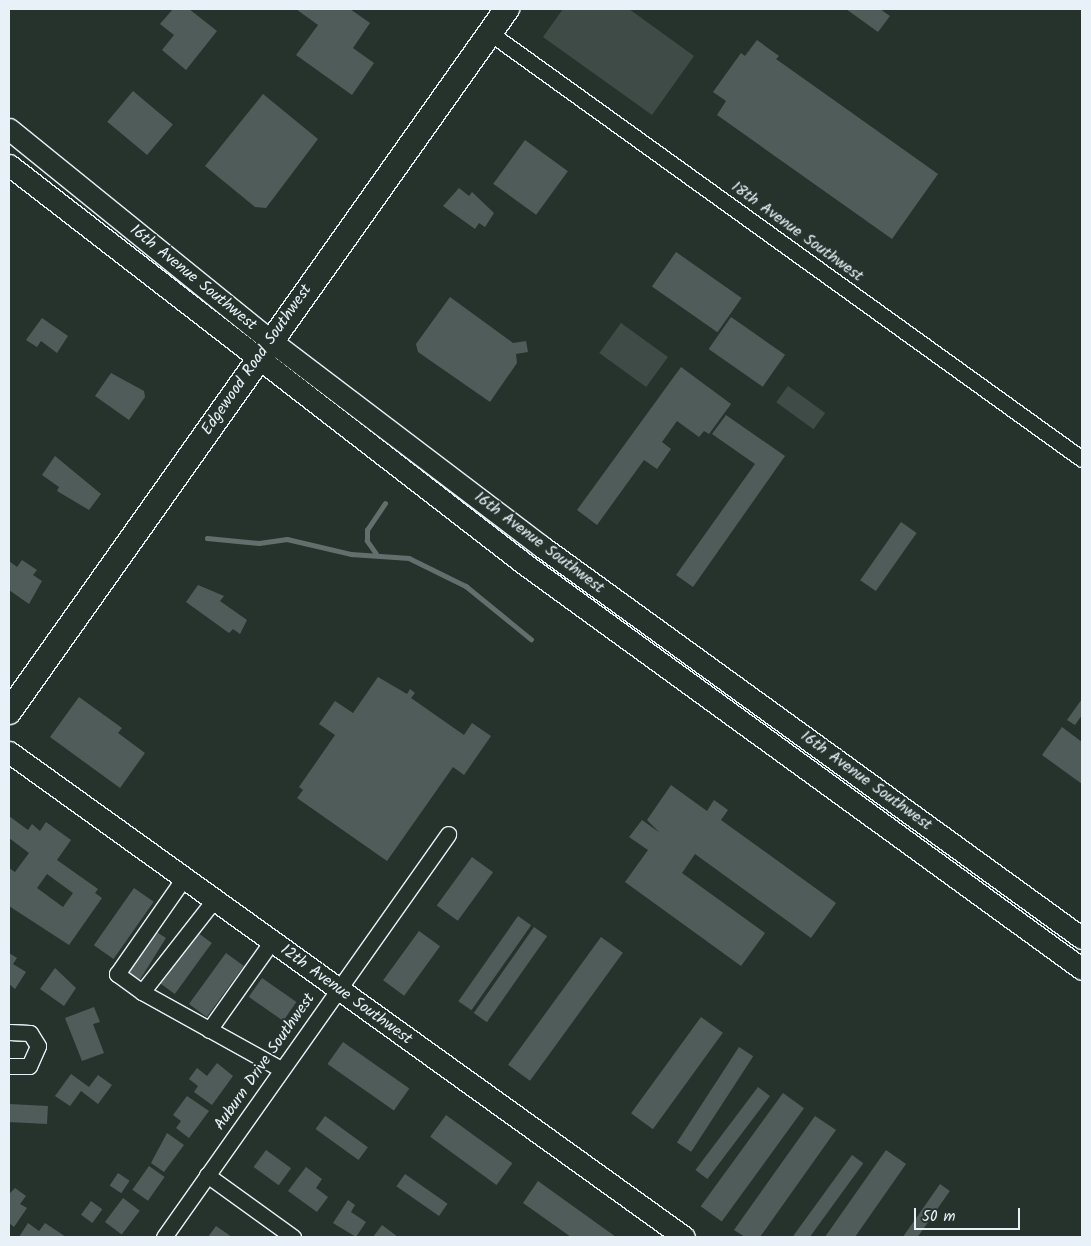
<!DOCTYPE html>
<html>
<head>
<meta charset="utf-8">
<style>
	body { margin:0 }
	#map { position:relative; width:1091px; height:1246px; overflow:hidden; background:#26332d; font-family:Kalam,sans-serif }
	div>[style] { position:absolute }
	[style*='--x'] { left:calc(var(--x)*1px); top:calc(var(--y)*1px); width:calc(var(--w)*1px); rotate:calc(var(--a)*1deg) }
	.green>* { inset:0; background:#3e4b47; transform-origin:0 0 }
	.stream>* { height:4.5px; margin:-2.25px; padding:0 2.25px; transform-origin:2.25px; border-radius:2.25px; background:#636f6d }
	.building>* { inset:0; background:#505c59; transform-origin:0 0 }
	.roads { filter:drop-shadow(1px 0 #e8f1f8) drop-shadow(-1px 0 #e8f1f8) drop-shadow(0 1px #e8f1f8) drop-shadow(0 -1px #e8f1f8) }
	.street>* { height:15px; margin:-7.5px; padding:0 7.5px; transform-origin:7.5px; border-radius:7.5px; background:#26332d }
	.secondary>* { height:21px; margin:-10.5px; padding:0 10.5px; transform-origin:10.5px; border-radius:10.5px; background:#26332d }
	.primary>* { height:24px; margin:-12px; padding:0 12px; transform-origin:12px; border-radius:12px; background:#26332d }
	span { translate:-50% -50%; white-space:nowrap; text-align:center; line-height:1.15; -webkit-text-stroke:4px #26332d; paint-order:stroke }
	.street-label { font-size:16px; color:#e8f1f8 }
	.frame { position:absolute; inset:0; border:10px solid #e8f1f8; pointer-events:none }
	.scale { position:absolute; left:914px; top:1208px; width:106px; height:22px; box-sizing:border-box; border:2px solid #e8f1f8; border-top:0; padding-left:6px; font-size:15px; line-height:18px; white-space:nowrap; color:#e8f1f8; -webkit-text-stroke:4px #26332d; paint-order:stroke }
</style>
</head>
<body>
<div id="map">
	<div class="green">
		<i style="clip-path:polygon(563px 9px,629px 9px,694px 56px,652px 115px,543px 37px)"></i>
		<i style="left:621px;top:323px;width:58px;height:37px;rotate:36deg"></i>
		<i style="left:788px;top:386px;width:46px;height:20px;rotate:36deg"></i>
	</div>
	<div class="stream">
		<i style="--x:207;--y:538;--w:52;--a:5.5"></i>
		<i style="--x:259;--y:543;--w:28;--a:-8"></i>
		<i style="--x:287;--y:539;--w:66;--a:13.2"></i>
		<i style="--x:351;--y:554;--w:58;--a:3.9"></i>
		<i style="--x:409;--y:558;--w:64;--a:26.2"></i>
		<i style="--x:466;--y:586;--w:84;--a:39.2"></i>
		<i style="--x:376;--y:554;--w:16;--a:-125"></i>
		<i style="--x:367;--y:541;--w:11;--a:-90"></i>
		<i style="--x:367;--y:530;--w:32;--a:-56"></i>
	</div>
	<div class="building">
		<i style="clip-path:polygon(173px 9px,189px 9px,217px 31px,186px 70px,162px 50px,174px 35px,160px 24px)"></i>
		<i style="clip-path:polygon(296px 9px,350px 9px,370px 23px,353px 48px,374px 63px,352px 95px,296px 55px,318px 25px)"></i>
		<i style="clip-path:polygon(846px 9px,880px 9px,890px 16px,878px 32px)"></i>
		<i style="clip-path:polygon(757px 40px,779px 56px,776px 59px,938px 174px,892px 239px,717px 115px,726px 101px,713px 92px,741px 53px,745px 56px)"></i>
		<i style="left:133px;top:91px;width:52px;height:40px;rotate:40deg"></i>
		<i style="clip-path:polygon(263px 94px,318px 139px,266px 208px,255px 207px,205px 166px)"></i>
		<i style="left:525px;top:140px;width:53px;height:54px;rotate:36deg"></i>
		<i style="clip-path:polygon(459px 188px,469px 196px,472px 192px,494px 213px,485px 227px,479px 223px,475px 229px,443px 206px)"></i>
		<i style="left:676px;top:252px;width:80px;height:42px;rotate:35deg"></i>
		<i style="clip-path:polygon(450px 297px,513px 343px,526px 341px,528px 352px,516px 354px,517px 363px,490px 402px,418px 352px,416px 344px)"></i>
		<i style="left:731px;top:317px;width:66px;height:39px;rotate:35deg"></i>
		<i style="clip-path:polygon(42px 318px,68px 336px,57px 353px,41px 341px,37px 347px,26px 340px)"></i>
		<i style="clip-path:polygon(681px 367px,731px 404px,709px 434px,704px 431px,699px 437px,677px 421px,662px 442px,671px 449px,657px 469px,644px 460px,597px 525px,577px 510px)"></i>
		<i style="clip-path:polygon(111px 373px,144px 391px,145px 397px,129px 420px,95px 396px)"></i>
		<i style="clip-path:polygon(726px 415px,785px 456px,693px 587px,676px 575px,755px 464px,712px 434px)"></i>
		<i style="clip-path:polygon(55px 456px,101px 494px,89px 510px,57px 491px,59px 487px,42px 475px)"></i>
		<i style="left:901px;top:522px;width:19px;height:71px;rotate:35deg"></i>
		<i style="clip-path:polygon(22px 560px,37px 570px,33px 575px,42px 581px,29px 604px,9px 590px,9px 561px,17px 567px)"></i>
		<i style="clip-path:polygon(198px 585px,224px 596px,220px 601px,247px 620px,240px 634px,233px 629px,229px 633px,186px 602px)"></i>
		<i style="clip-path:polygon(378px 677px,407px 694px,410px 689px,415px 693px,411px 698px,464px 735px,472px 723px,491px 736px,464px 775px,453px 767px,387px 861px,297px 798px,303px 790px,299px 787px,335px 735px,319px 724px,335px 701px,353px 713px)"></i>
		<i style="clip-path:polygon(79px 697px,122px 728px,118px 733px,145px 753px,120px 788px,50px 737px)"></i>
		<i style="clip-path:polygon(1082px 699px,1082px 715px,1075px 725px,1067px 720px)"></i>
		<i style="clip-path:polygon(1062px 727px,1082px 742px,1082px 784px,1042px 755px)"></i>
		<i style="clip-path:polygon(671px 785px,707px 811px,714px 800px,728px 810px,721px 820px,836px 903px,811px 938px,695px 854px,682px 873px,765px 933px,741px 966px,625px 882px,648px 850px,629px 837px,642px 820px,660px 833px,647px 820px)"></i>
		<i style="clip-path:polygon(evenodd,9px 816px,28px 830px,32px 824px,40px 831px,46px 822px,71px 840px,57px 860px,98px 889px,95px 893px,102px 898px,69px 945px,9px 906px,9px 868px,15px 872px,29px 853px,9px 838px,9px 816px,47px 874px,73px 893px,63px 907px,37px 888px,47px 874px)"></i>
		<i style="left:472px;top:857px;width:26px;height:60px;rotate:36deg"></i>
		<i style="left:134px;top:888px;width:24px;height:70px;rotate:35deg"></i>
		<i style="left:518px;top:916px;width:16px;height:104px;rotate:35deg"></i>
		<i style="left:534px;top:927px;width:16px;height:105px;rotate:35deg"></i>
		<i style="left:194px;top:930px;width:22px;height:63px;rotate:36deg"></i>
		<i style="left:155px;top:931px;width:13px;height:54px;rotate:32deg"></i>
		<i style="left:419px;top:931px;width:26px;height:61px;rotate:36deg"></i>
		<i style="left:601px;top:937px;width:27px;height:158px;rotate:36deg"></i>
		<i style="clip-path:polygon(9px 953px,17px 958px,13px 964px,26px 972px,15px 989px,9px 984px)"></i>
		<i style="left:226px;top:953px;width:22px;height:63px;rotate:36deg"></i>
		<i style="clip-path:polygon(55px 968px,76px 988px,64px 1006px,40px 989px)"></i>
		<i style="left:262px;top:978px;width:42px;height:23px;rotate:35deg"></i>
		<i style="clip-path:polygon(94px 1007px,100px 1022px,93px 1024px,104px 1053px,82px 1061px,65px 1018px)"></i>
		<i style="left:701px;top:1017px;width:27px;height:119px;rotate:36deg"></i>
		<i style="left:343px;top:1042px;width:81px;height:27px;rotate:35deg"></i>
		<i style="left:739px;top:1047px;width:17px;height:114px;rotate:33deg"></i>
		<i style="clip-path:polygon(217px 1063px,233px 1076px,212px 1105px,194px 1092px,198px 1086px,189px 1079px,197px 1068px,207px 1076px)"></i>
		<i style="clip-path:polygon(71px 1074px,89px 1087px,98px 1075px,112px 1085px,98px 1104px,81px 1091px,70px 1106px,55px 1096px)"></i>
		<i style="left:758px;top:1087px;width:15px;height:104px;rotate:37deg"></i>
		<i style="left:783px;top:1093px;width:26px;height:140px;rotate:36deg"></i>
		<i style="clip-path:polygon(187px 1096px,209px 1111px,189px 1138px,176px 1128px,181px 1121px,173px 1115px)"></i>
		<i style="left:9px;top:1104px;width:39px;height:18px;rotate:3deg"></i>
		<i style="left:446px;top:1115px;width:82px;height:27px;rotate:36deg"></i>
		<i style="left:325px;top:1116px;width:53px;height:16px;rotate:36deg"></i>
		<i style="clip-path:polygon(815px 1116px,836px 1130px,760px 1237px,745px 1237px,734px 1230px)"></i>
		<i style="clip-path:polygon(167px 1133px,184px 1145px,164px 1172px,151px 1163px)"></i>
		<i style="left:266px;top:1150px;width:31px;height:21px;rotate:36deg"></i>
		<i style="clip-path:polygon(886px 1150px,906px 1164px,855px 1237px,825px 1237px)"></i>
		<i style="left:852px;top:1155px;width:14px;height:100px;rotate:36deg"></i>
		<i style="left:149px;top:1166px;width:19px;height:29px;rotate:35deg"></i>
		<i style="clip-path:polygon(306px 1167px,322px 1179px,316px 1188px,328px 1197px,317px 1212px,288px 1191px)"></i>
		<i style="left:118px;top:1173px;width:14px;height:15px;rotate:34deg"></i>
		<i style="left:405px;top:1174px;width:52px;height:15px;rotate:35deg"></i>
		<i style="clip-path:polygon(538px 1181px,616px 1237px,571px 1237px,523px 1203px)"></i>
		<i style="left:940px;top:1184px;width:12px;height:65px;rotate:35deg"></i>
		<i style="clip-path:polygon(15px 1188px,26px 1196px,20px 1204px,27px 1208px,14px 1227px,9px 1223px,9px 1194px)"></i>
		<i style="left:123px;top:1198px;width:21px;height:30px;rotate:37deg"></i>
		<i style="clip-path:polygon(348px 1200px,355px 1205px,351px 1212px,366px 1222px,356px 1237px,333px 1223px)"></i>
		<i style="left:91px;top:1201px;width:14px;height:17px;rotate:36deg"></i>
		<i style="clip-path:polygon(28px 1223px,39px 1231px,45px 1223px,66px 1237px,19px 1237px)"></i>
		<i style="clip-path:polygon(382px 1225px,398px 1237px,373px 1237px)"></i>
		<i style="clip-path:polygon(216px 1226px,232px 1237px,208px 1237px)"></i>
	</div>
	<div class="roads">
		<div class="street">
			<i style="--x:490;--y:33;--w:729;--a:35.74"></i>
			<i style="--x:214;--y:900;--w:117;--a:128"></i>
			<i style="--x:142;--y:992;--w:159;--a:29"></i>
			<i style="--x:142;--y:992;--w:31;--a:-144"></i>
			<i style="--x:117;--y:974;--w:117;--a:-55.1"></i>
			<i style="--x:209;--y:1030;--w:109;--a:-54.7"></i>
			<i style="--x:9;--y:1032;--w:21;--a:3"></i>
			<i style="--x:30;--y:1033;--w:15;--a:58"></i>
			<i style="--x:38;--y:1046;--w:22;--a:114"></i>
			<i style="--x:29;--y:1066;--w:20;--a:180"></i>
			<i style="--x:207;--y:1175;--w:106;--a:35.8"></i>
			<i style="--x:164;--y:1237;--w:493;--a:-54.8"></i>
		</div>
		<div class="secondary">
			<i style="--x:9;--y:129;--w:337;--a:39"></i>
			<i style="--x:271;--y:341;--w:339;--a:37.2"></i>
			<i style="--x:541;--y:546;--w:668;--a:35.93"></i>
			<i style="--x:9;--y:165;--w:654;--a:37.73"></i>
			<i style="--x:526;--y:565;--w:687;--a:36"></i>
			<i style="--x:9;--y:752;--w:831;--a:35.7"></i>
		</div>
		<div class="primary">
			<i style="--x:9;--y:712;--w:862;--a:-54.69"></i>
		</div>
	</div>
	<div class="street-label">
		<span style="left:797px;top:232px;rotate:36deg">18th Avenue Southwest</span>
		<span style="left:193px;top:278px;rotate:39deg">16th Avenue Southwest</span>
		<span style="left:257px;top:360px;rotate:-55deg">Edgewood Road Southwest</span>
		<span style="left:539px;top:543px;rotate:37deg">16th Avenue Southwest</span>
		<span style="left:866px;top:781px;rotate:36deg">16th Avenue Southwest</span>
		<span style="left:346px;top:995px;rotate:36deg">12th Avenue Southwest</span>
		<span style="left:265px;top:1062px;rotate:-55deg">Auburn Drive Southwest</span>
	</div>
	<div class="frame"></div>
	<div class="scale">50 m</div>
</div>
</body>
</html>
